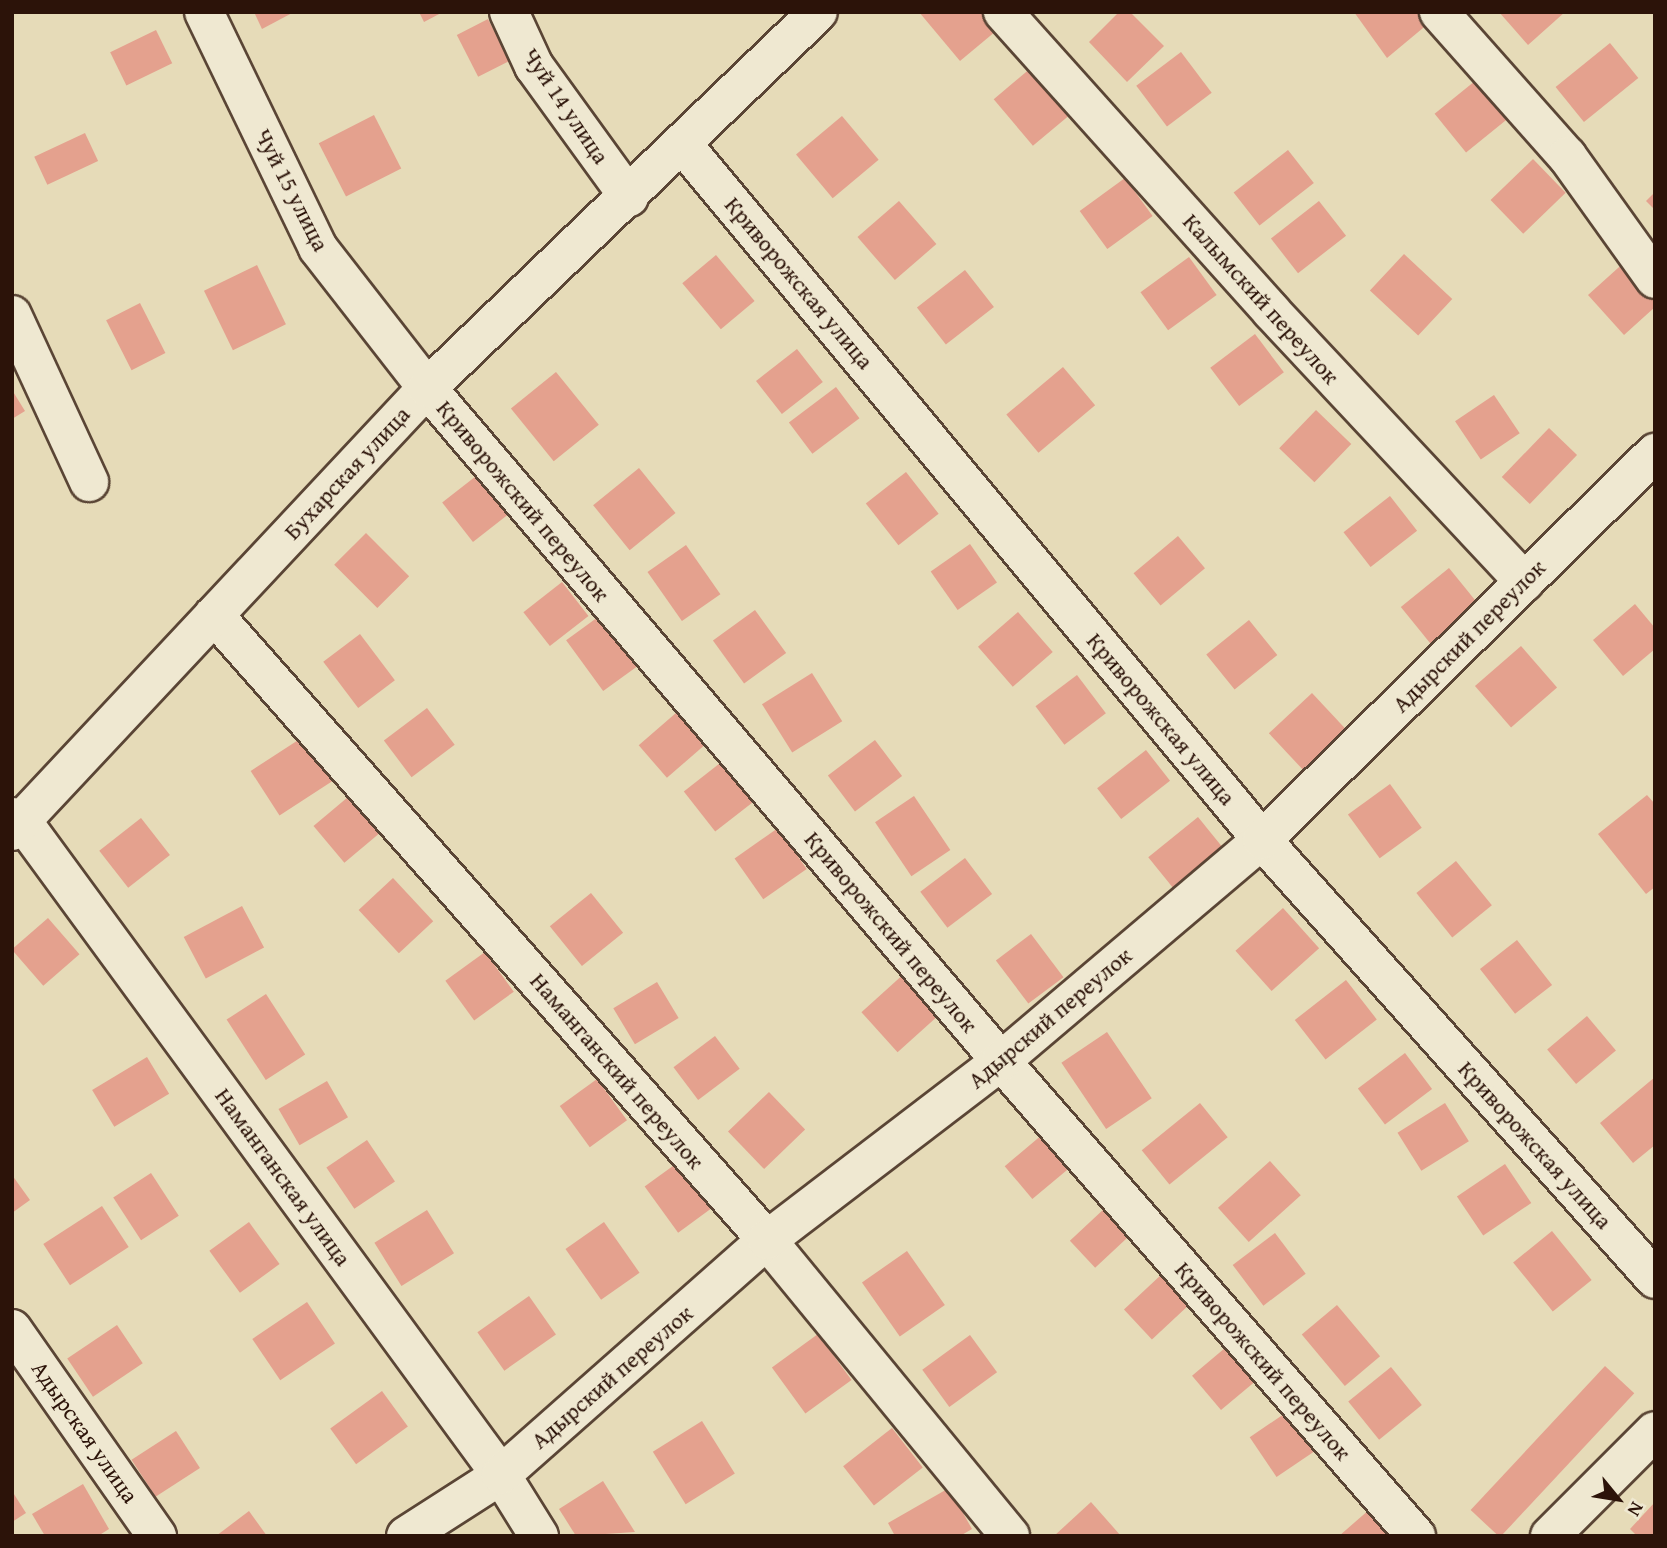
<!DOCTYPE html>
<html>
<head>
<meta charset="utf-8">
<style>
	body { margin:0 }
	#map { position:relative; width:1667px; height:1548px; overflow:hidden; background:#e6dbb8; font-family:"Gentium Book Plus",serif }
	div>[style] { position:absolute }
	[style*='--x'] { left:calc(var(--x)*1px); top:calc(var(--y)*1px); width:calc(var(--w)*1px); rotate:calc(var(--a)*1deg) }
	.building>* { inset:0; background:#e4a18e; transform-origin:0 0 }
	.roads { filter:drop-shadow(2px 0 #5a4535) drop-shadow(-2px 0 #5a4535) drop-shadow(0 2px #5a4535) drop-shadow(0 -2px #5a4535) }
	.street>* { height:38px; margin:-19px; padding:0 19px; transform-origin:19px; border-radius:19px; background:#efe8d1 }
	span { translate:-50% -50%; white-space:nowrap; text-align:center; line-height:1.15; -webkit-text-stroke:5px #efe8d1; paint-order:stroke }
	.street-label { font-size:23px; color:#2c1309 }
	.frame { position:absolute; inset:0; border:14px solid #2c1309; pointer-events:none }
	.north { position:absolute; left:1583px; top:1464px; width:70px; height:70px; -webkit-text-stroke:5px #efe8d1; paint-order:stroke; rotate:120deg; font-size:19px; font-weight:700; line-height:28px; text-align:center; color:#2c1309 }
	.north::after { content:''; display:block; margin:auto; width:24px; height:32px; background:#2c1309; clip-path:polygon(50% 0,100% 100%,50% 72%,0 100%) }
</style>
</head>
<body>
<div id="map">
	<div class="building">
		<i style="clip-path:polygon(254px 12px,294px 12px,262px 29px)"></i>
		<i style="clip-path:polygon(419px 12px,443px 12px,424px 22px)"></i>
		<i style="clip-path:polygon(919px 12px,990px 12px,1002px 26px,960px 61px)"></i>
		<i style="clip-path:polygon(1119px 12px,1130px 12px,1164px 46px,1127px 82px,1089px 42px)"></i>
		<i style="clip-path:polygon(1354px 12px,1420px 12px,1429px 23px,1387px 58px)"></i>
		<i style="clip-path:polygon(1499px 12px,1565px 12px,1528px 45px)"></i>
		<i style="left:488px;top:19px;width:47px;height:35px;rotate:63deg"></i>
		<i style="left:156px;top:30px;width:37px;height:51px;rotate:64deg"></i>
		<i style="left:1610px;top:43px;width:45px;height:70px;rotate:51deg"></i>
		<i style="left:1181px;top:52px;width:51px;height:56px;rotate:53deg"></i>
		<i style="left:1032px;top:67px;width:61px;height:50px;rotate:50deg"></i>
		<i style="left:1475px;top:81px;width:50px;height:52px;rotate:51deg"></i>
		<i style="left:374px;top:115px;width:60px;height:62px;rotate:63deg"></i>
		<i style="left:842px;top:116px;width:57px;height:60px;rotate:50deg"></i>
		<i style="left:85px;top:133px;width:31px;height:56px;rotate:65deg"></i>
		<i style="left:1288px;top:150px;width:42px;height:69px;rotate:52deg"></i>
		<i style="left:1533px;top:159px;width:47px;height:59px;rotate:46deg"></i>
		<i style="left:1125px;top:178px;width:47px;height:56px;rotate:54deg"></i>
		<i style="clip-path:polygon(1655px 192px,1655px 210px,1646px 201px)"></i>
		<i style="left:899px;top:201px;width:57px;height:55px;rotate:49deg"></i>
		<i style="left:1319px;top:201px;width:44px;height:61px;rotate:52deg"></i>
		<i style="left:1404px;top:254px;width:66px;height:50px;rotate:43deg"></i>
		<i style="left:716px;top:255px;width:60px;height:44px;rotate:50deg"></i>
		<i style="left:1189px;top:257px;width:47px;height:60px;rotate:54deg"></i>
		<i style="clip-path:polygon(1628px 259px,1655px 289px,1655px 307px,1624px 335px,1588px 295px)"></i>
		<i style="left:257px;top:265px;width:66px;height:59px;rotate:64deg"></i>
		<i style="left:965px;top:270px;width:47px;height:61px;rotate:52deg"></i>
		<i style="left:140px;top:303px;width:56px;height:38px;rotate:63deg"></i>
		<i style="left:1255px;top:334px;width:48px;height:56px;rotate:53deg"></i>
		<i style="left:797px;top:349px;width:42px;height:52px;rotate:52deg"></i>
		<i style="left:1063px;top:367px;width:50px;height:74px;rotate:50deg"></i>
		<i style="left:556px;top:372px;width:68px;height:58px;rotate:51deg"></i>
		<i style="left:836px;top:387px;width:39px;height:59px;rotate:53deg"></i>
		<i style="clip-path:polygon(12px 390px,25px 411px,12px 419px)"></i>
		<i style="left:1494px;top:395px;width:46px;height:47px;rotate:56deg"></i>
		<i style="left:1316px;top:410px;width:49px;height:53px;rotate:44deg"></i>
		<i style="left:1549px;top:428px;width:39px;height:68px;rotate:44deg"></i>
		<i style="left:639px;top:468px;width:58px;height:59px;rotate:51deg"></i>
		<i style="left:906px;top:472px;width:53px;height:51px;rotate:52deg"></i>
		<i style="left:480px;top:473px;width:50px;height:48px;rotate:52deg"></i>
		<i style="left:1390px;top:496px;width:44px;height:59px;rotate:52deg"></i>
		<i style="left:366px;top:533px;width:61px;height:45px;rotate:45deg"></i>
		<i style="left:1178px;top:536px;width:42px;height:58px;rotate:50deg"></i>
		<i style="left:970px;top:544px;width:47px;height:48px;rotate:55deg"></i>
		<i style="left:686px;top:545px;width:60px;height:47px;rotate:55deg"></i>
		<i style="left:1449px;top:568px;width:49px;height:62px;rotate:51deg"></i>
		<i style="left:562px;top:582px;width:43px;height:49px;rotate:52deg"></i>
		<i style="clip-path:polygon(1635px 604px,1655px 628px,1655px 649px,1623px 676px,1593px 640px)"></i>
		<i style="left:609px;top:609px;width:63px;height:53px;rotate:54deg"></i>
		<i style="left:755px;top:610px;width:53px;height:52px;rotate:54deg"></i>
		<i style="left:1018px;top:612px;width:53px;height:53px;rotate:49deg"></i>
		<i style="left:1249px;top:620px;width:45px;height:55px;rotate:51deg"></i>
		<i style="left:360px;top:634px;width:58px;height:46px;rotate:53deg"></i>
		<i style="left:1521px;top:646px;width:55px;height:61px;rotate:49deg"></i>
		<i style="left:812px;top:673px;width:57px;height:59px;rotate:58deg"></i>
		<i style="left:1077px;top:675px;width:48px;height:52px;rotate:53deg"></i>
		<i style="left:1312px;top:693px;width:50px;height:59px;rotate:47deg"></i>
		<i style="left:684px;top:706px;width:43px;height:60px;rotate:49deg"></i>
		<i style="left:427px;top:708px;width:46px;height:54px;rotate:53deg"></i>
		<i style="left:306px;top:735px;width:53px;height:66px;rotate:57deg"></i>
		<i style="left:875px;top:740px;width:45px;height:59px;rotate:53deg"></i>
		<i style="left:1146px;top:750px;width:39px;height:62px;rotate:52deg"></i>
		<i style="left:724px;top:760px;width:51px;height:51px;rotate:52deg"></i>
		<i style="left:1390px;top:784px;width:54px;height:52px;rotate:54deg"></i>
		<i style="clip-path:polygon(1647px 795px,1655px 804px,1655px 887px,1646px 894px,1598px 834px)"></i>
		<i style="left:914px;top:796px;width:65px;height:47px;rotate:56deg"></i>
		<i style="left:348px;top:797px;width:48px;height:45px;rotate:50deg"></i>
		<i style="left:1198px;top:817px;width:45px;height:64px;rotate:51deg"></i>
		<i style="left:141px;top:818px;width:47px;height:53px;rotate:52deg"></i>
		<i style="left:778px;top:828px;width:50px;height:53px;rotate:55deg"></i>
		<i style="left:965px;top:858px;width:45px;height:56px;rotate:53deg"></i>
		<i style="left:1456px;top:861px;width:57px;height:51px;rotate:51deg"></i>
		<i style="left:393px;top:878px;width:59px;height:47px;rotate:47deg"></i>
		<i style="left:591px;top:893px;width:51px;height:53px;rotate:51deg"></i>
		<i style="left:242px;top:906px;width:47px;height:66px;rotate:62deg"></i>
		<i style="left:1283px;top:908px;width:54px;height:64px;rotate:48deg"></i>
		<i style="left:48px;top:918px;width:48px;height:48px;rotate:49deg"></i>
		<i style="left:1031px;top:934px;width:54px;height:44px;rotate:53deg"></i>
		<i style="left:1517px;top:940px;width:57px;height:47px;rotate:52deg"></i>
		<i style="left:485px;top:952px;width:49px;height:49px;rotate:54deg"></i>
		<i style="left:906px;top:972px;width:54px;height:60px;rotate:48deg"></i>
		<i style="left:1346px;top:980px;width:50px;height:65px;rotate:52deg"></i>
		<i style="left:657px;top:982px;width:42px;height:51px;rotate:59deg"></i>
		<i style="left:266px;top:994px;width:72px;height:47px;rotate:57deg"></i>
		<i style="left:1587px;top:1016px;width:45px;height:52px;rotate:50deg"></i>
		<i style="left:1107px;top:1032px;width:80px;height:55px;rotate:56deg"></i>
		<i style="left:715px;top:1036px;width:41px;height:52px;rotate:53deg"></i>
		<i style="left:1405px;top:1053px;width:45px;height:59px;rotate:53deg"></i>
		<i style="left:147px;top:1057px;width:43px;height:64px;rotate:59deg"></i>
		<i style="clip-path:polygon(1655px 1077px,1655px 1145px,1633px 1163px,1600px 1123px)"></i>
		<i style="left:597px;top:1079px;width:51px;height:46px;rotate:54deg"></i>
		<i style="left:327px;top:1081px;width:42px;height:56px;rotate:60deg"></i>
		<i style="left:769px;top:1092px;width:52px;height:57px;rotate:46deg"></i>
		<i style="left:1200px;top:1103px;width:44px;height:75px;rotate:51deg"></i>
		<i style="left:1445px;top:1103px;width:45px;height:56px;rotate:58deg"></i>
		<i style="left:1043px;top:1134px;width:43px;height:50px;rotate:50deg"></i>
		<i style="left:367px;top:1140px;width:50px;height:49px;rotate:56deg"></i>
		<i style="left:1270px;top:1161px;width:46px;height:70px;rotate:48deg"></i>
		<i style="left:677px;top:1163px;width:57px;height:40px;rotate:54deg"></i>
		<i style="left:1505px;top:1164px;width:47px;height:58px;rotate:56deg"></i>
		<i style="left:151px;top:1173px;width:51px;height:45px;rotate:57deg"></i>
		<i style="clip-path:polygon(12px 1175px,30px 1200px,12px 1213px)"></i>
		<i style="left:102px;top:1206px;width:49px;height:70px;rotate:57deg"></i>
		<i style="left:1105px;top:1208px;width:37px;height:48px;rotate:47deg"></i>
		<i style="left:427px;top:1210px;width:51px;height:62px;rotate:58deg"></i>
		<i style="left:249px;top:1222px;width:52px;height:49px;rotate:54deg"></i>
		<i style="left:604px;top:1222px;width:62px;height:47px;rotate:55deg"></i>
		<i style="left:1552px;top:1231px;width:63px;height:50px;rotate:51deg"></i>
		<i style="left:1275px;top:1233px;width:51px;height:53px;rotate:53deg"></i>
		<i style="left:907px;top:1251px;width:66px;height:55px;rotate:55deg"></i>
		<i style="left:1162px;top:1274px;width:41px;height:52px;rotate:47deg"></i>
		<i style="left:529px;top:1296px;width:47px;height:63px;rotate:55deg"></i>
		<i style="left:307px;top:1302px;width:50px;height:66px;rotate:56deg"></i>
		<i style="left:1337px;top:1305px;width:67px;height:46px;rotate:50deg"></i>
		<i style="left:117px;top:1325px;width:46px;height:60px;rotate:56deg"></i>
		<i style="left:818px;top:1334px;width:57px;height:57px;rotate:54deg"></i>
		<i style="left:970px;top:1335px;width:46px;height:59px;rotate:54deg"></i>
		<i style="left:1225px;top:1348px;width:45px;height:43px;rotate:50deg"></i>
		<i style="left:1605px;top:1366px;width:40px;height:197px;rotate:43deg"></i>
		<i style="left:1391px;top:1367px;width:49px;height:55px;rotate:51deg"></i>
		<i style="left:382px;top:1391px;width:44px;height:64px;rotate:54deg"></i>
		<i style="left:1287px;top:1412px;width:48px;height:45px;rotate:56deg"></i>
		<i style="left:702px;top:1421px;width:62px;height:58px;rotate:58deg"></i>
		<i style="left:892px;top:1428px;width:50px;height:62px;rotate:52deg"></i>
		<i style="left:176px;top:1431px;width:44px;height:53px;rotate:57deg"></i>
		<i style="clip-path:polygon(603px 1481px,635px 1532px,576px 1536px,559px 1509px)"></i>
		<i style="clip-path:polygon(83px 1484px,109px 1529px,98px 1536px,45px 1536px,32px 1514px)"></i>
		<i style="clip-path:polygon(949px 1488px,972px 1529px,960px 1536px,895px 1536px,888px 1523px)"></i>
		<i style="clip-path:polygon(12px 1491px,26px 1513px,12px 1522px)"></i>
		<i style="clip-path:polygon(1091px 1502px,1121px 1536px,1054px 1536px)"></i>
		<i style="clip-path:polygon(1655px 1502px,1655px 1536px,1637px 1536px,1630px 1529px)"></i>
		<i style="clip-path:polygon(1370px 1509px,1392px 1536px,1339px 1536px)"></i>
		<i style="clip-path:polygon(249px 1511px,267px 1536px,216px 1536px)"></i>
	</div>
	<div class="roads">
		<div class="street">
			<i style="--x:204;--y:12;--w:262;--a:64.2"></i>
			<i style="--x:318;--y:248;--w:177;--a:52.1"></i>
			<i style="--x:427;--y:388;--w:885;--a:49.54"></i>
			<i style="--x:1001;--y:1061;--w:631;--a:48.86"></i>
			<i style="--x:509;--y:12;--w:60;--a:65.2"></i>
			<i style="--x:534;--y:66;--w:162;--a:54.1"></i>
			<i style="--x:1003;--y:12;--w:402;--a:48.1"></i>
			<i style="--x:1271;--y:311;--w:371;--a:46.9"></i>
			<i style="--x:1439;--y:12;--w:193;--a:48.4"></i>
			<i style="--x:1567;--y:156;--w:151;--a:54.4"></i>
			<i style="--x:684;--y:146;--w:903;--a:50.21"></i>
			<i style="--x:1262;--y:840;--w:589;--a:48.16"></i>
			<i style="--x:12;--y:315;--w:184;--a:65.2"></i>
			<i style="--x:214;--y:615;--w:835;--a:48.5"></i>
			<i style="--x:767;--y:1240;--w:383;--a:50.6"></i>
			<i style="--x:12;--y:817;--w:11;--a:22"></i>
			<i style="--x:22;--y:821;--w:811;--a:53.78"></i>
			<i style="--x:501;--y:1475;--w:72;--a:58.1"></i>
			<i style="--x:12;--y:831;--w:607;--a:-46.87"></i>
			<i style="--x:427;--y:388;--w:542;--a:-43.88"></i>
			<i style="--x:12;--y:1329;--w:253;--a:55"></i>
			<i style="--x:406;--y:1536;--w:113;--a:-32.7"></i>
			<i style="--x:501;--y:1475;--w:355;--a:-41.5"></i>
			<i style="--x:767;--y:1240;--w:295;--a:-37.4"></i>
			<i style="--x:1001;--y:1061;--w:342;--a:-40.3"></i>
			<i style="--x:1262;--y:840;--w:552;--a:-44.56"></i>
			<i style="--x:1550;--y:1536;--w:148;--a:-45"></i>
		</div>
	</div>
	<div class="street-label">
		<span style="left:566px;top:106px;rotate:56deg">Чуй 14 улица</span>
		<span style="left:292px;top:190px;rotate:63deg">Чуй 15 улица</span>
		<span style="left:799px;top:283px;rotate:50deg">Криворожская улица</span>
		<span style="left:1261px;top:299px;rotate:48deg">Калымский переулок</span>
		<span style="left:347px;top:473px;rotate:-47deg">Бухарская улица</span>
		<span style="left:523px;top:501px;rotate:50deg">Криворожский переулок</span>
		<span style="left:1469px;top:636px;rotate:-45deg">Адырский переулок</span>
		<span style="left:1161px;top:719px;rotate:50deg">Криворожская улица</span>
		<span style="left:891px;top:932px;rotate:50deg">Криворожский переулок</span>
		<span style="left:1050px;top:1018px;rotate:-40deg">Адырский переулок</span>
		<span style="left:617px;top:1071px;rotate:49deg">Наманганский переулок</span>
		<span style="left:1535px;top:1145px;rotate:48deg">Криворожская улица</span>
		<span style="left:283px;top:1177px;rotate:54deg">Наманганская улица</span>
		<span style="left:1263px;top:1361px;rotate:49deg">Криворожский переулок</span>
		<span style="left:612px;top:1377px;rotate:-41deg">Адырский переулок</span>
		<span style="left:85px;top:1432px;rotate:55deg">Адырская улица</span>
	</div>
	<div class="frame"></div>
	<div class="north">N</div>
</div>
</body>
</html>
